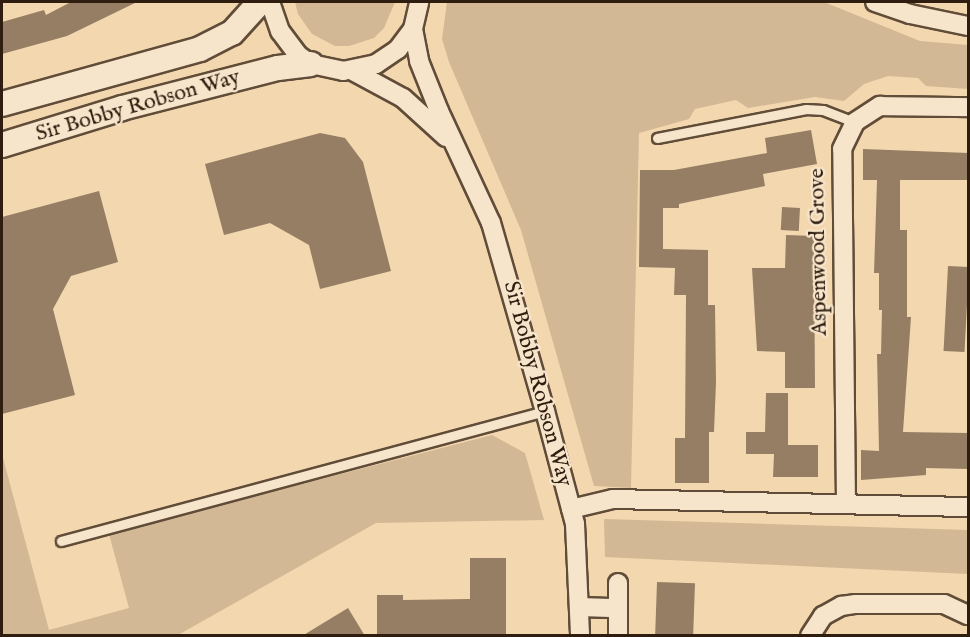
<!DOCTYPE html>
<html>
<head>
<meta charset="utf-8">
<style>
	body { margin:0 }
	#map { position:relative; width:970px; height:637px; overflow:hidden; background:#f3d7af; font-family:"IM FELL English",serif }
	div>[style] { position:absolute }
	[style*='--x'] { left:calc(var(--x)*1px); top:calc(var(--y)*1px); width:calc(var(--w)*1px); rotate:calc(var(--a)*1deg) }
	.green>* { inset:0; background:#d2b894 }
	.building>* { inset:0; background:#957e63; transform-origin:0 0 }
	.roads { filter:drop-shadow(2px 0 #604c38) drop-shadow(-2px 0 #604c38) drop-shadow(0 2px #604c38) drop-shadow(0 -2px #604c38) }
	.service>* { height:9px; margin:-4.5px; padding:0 4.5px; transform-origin:4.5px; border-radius:4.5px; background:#f7e5cb }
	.minor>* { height:18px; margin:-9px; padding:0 9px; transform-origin:9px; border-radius:9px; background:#f7e5cb }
	.tertiary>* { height:24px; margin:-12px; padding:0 12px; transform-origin:12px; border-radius:12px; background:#f7e5cb }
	span { translate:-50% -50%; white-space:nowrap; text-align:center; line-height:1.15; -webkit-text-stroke:4.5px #f7e5cb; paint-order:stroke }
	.street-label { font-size:22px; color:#2f1e10 }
	.frame { position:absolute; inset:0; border:3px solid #2f1e10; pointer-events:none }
</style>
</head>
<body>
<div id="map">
	<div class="green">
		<i style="clip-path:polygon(295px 2px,395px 2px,384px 28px,374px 38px,349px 46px,335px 46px,312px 34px,298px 14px)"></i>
		<i style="clip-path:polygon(447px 2px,824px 2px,920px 41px,968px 45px,968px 89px,926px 86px,918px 78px,888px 76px,864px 84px,844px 101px,815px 97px,748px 108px,736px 100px,695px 109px,689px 119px,639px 133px,631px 488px,594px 486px,521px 230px,449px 62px,442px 39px)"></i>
		<i style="clip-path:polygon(492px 435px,525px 453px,544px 520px,376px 523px,178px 635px,2px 635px,2px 454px,49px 630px,129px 608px,109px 534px)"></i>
		<i style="clip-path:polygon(604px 519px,968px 530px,968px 574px,605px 557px)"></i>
	</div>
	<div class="building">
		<i style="clip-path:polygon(71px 2px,137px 2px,67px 36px,2px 54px,2px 22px,44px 10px,46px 15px)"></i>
		<i style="clip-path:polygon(811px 130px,817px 164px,763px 174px,765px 186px,679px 204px,679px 208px,663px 208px,663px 249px,708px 250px,708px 305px,715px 305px,716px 382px,714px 432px,709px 432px,709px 483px,675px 483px,675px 438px,685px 438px,686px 295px,674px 295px,675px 268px,639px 267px,640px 170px,674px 170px,767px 153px,765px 138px)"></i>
		<i style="clip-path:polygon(320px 133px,345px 138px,363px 162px,391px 271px,320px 289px,309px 245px,270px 223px,224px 235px,205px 164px)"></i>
		<i style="clip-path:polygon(863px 149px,969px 153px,969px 180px,900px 180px,900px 230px,907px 230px,907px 317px,911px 317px,903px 432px,969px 433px,969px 469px,926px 468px,926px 475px,861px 480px,861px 450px,879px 451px,877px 354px,881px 354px,882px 310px,879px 310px,879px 273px,874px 273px,877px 180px,863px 180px)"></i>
		<i style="clip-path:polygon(99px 191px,118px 262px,71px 276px,53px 309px,75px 395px,2px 414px,2px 217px)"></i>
		<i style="left:782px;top:207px;width:18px;height:23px;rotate:3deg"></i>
		<i style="clip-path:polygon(786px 235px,814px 236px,815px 388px,785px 388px,785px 352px,757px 351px,752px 268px,785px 268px)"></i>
		<i style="left:948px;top:266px;width:21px;height:85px;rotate:3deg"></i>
		<i style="clip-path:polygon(766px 393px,788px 393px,788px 445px,818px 445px,818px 477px,773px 477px,774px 454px,746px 454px,746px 432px,765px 432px)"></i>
		<i style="clip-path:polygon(470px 558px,506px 558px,506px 636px,377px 635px,377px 595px,403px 595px,403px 600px,470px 599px)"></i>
		<i style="left:657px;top:582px;width:38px;height:54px;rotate:2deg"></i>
		<i style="clip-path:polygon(348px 608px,365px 636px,302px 636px)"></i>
	</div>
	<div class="roads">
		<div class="service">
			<i style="--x:657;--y:138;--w:152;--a:-11"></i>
			<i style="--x:806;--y:109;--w:17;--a:3"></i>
			<i style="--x:823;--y:110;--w:34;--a:21"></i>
			<i style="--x:61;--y:541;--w:501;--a:-15.03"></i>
		</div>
		<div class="minor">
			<i style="--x:270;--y:2;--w:31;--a:71"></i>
			<i style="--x:280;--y:31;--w:30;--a:53"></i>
			<i style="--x:298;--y:55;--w:16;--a:35"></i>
			<i style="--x:311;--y:64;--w:33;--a:12"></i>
			<i style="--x:343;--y:71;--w:34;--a:-12"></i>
			<i style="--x:376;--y:64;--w:27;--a:-34"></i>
			<i style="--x:398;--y:49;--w:25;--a:-53"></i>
			<i style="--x:413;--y:29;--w:28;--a:-77"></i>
			<i style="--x:875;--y:2;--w:37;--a:19"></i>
			<i style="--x:910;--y:14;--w:59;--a:11.7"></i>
			<i style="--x:413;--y:29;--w:33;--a:79"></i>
			<i style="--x:419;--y:61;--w:54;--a:68.2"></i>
			<i style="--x:439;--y:111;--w:123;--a:65.1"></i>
			<i style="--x:491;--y:223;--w:196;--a:74"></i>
			<i style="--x:545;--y:411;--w:117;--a:75.1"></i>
			<i style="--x:575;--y:524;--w:112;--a:87.4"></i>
			<i style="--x:353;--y:71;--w:57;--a:28.4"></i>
			<i style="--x:403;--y:98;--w:58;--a:42.2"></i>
			<i style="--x:846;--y:504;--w:355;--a:-90.6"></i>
			<i style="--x:842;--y:149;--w:30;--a:-64"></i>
			<i style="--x:855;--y:122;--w:30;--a:-33"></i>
			<i style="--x:880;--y:106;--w:88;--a:0.7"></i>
			<i style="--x:571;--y:509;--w:43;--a:-13.4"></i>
			<i style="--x:613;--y:499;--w:355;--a:1.3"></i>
			<i style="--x:618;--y:583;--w:53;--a:90"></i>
			<i style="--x:580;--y:607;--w:38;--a:2"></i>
			<i style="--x:810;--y:636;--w:24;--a:-57"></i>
			<i style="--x:823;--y:616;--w:21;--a:-29"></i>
			<i style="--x:841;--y:606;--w:15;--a:-8"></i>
			<i style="--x:856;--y:604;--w:88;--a:0"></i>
			<i style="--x:944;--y:604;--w:26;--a:25"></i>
		</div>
		<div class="tertiary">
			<i style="--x:2;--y:104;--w:205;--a:-15.5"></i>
			<i style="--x:200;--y:49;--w:36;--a:-27"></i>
			<i style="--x:232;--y:33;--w:42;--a:-47.9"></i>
			<i style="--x:2;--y:145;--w:126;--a:-17.1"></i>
			<i style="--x:122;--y:108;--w:161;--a:-14.4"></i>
			<i style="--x:278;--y:68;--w:33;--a:-7"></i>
		</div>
	</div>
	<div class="street-label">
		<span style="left:138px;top:106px;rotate:-16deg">Sir Bobby Robson Way</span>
		<span style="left:819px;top:252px;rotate:-91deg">Aspenwood Grove</span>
		<span style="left:537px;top:384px;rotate:75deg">Sir Bobby Robson Way</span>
	</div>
	<div class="frame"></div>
</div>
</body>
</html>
